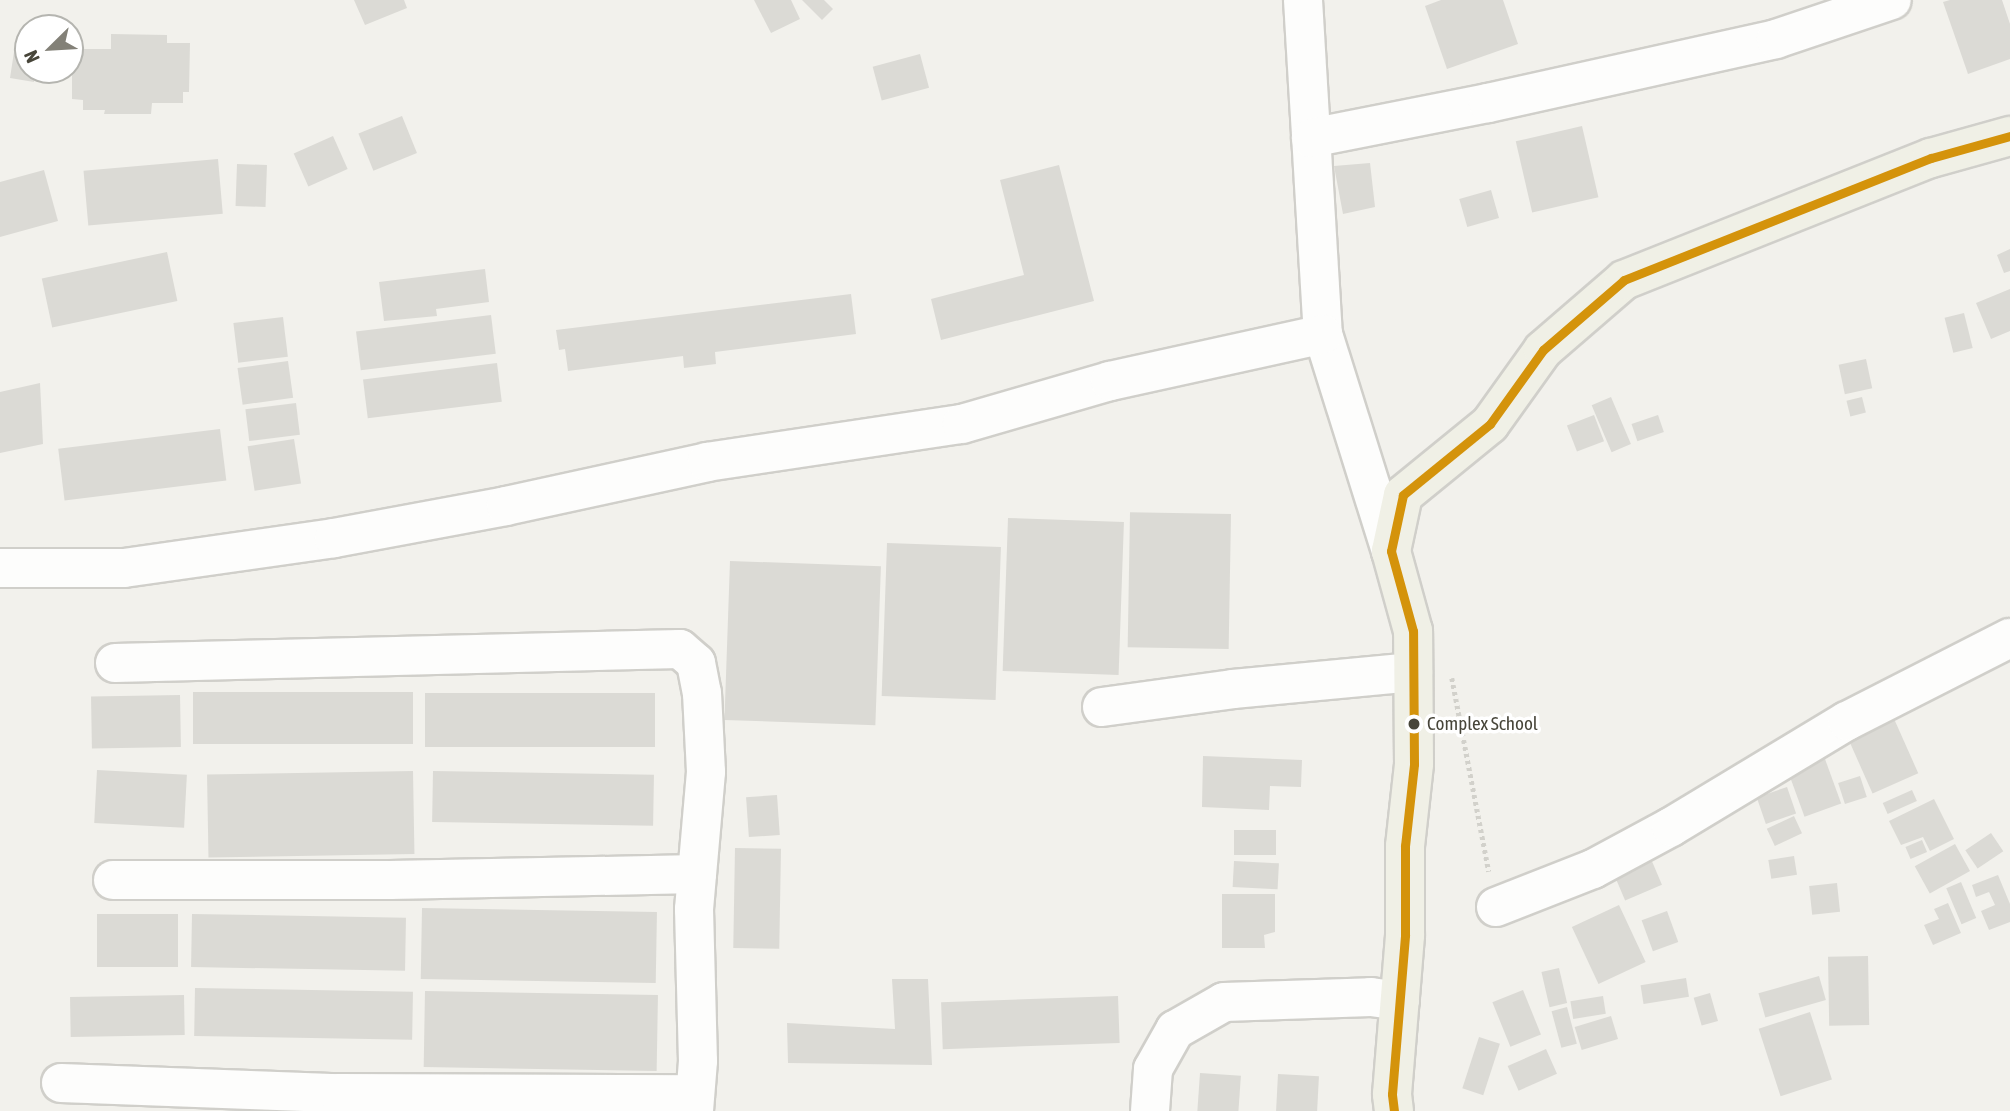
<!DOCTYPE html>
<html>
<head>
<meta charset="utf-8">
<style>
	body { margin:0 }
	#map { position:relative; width:2010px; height:1111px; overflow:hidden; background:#f2f1ec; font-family:"Asap Condensed",sans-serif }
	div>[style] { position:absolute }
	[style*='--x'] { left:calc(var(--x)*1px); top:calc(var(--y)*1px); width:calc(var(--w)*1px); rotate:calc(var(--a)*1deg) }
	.building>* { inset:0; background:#dbdad5; transform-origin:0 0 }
	.path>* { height:4.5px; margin-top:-2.25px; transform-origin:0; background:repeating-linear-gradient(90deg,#d2d1cb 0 3.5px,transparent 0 7px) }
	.roads { filter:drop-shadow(2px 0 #d0cfca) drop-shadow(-2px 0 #d0cfca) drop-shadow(0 2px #d0cfca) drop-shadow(0 -2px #d0cfca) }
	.minor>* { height:38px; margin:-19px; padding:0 19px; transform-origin:19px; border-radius:19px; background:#fdfdfc }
	.major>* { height:38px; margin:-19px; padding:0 19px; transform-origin:19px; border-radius:19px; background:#f0f0e6 }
	.bus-1>* { height:9px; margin:-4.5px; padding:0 4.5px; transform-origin:4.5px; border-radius:4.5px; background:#d4930b }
	.dots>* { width:19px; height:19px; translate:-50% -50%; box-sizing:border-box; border:4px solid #fff; border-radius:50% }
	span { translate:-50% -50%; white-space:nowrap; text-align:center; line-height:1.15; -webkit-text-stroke:7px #fff; paint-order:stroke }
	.bus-label { font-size:19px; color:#474539 }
	.left { translate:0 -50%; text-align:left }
	.north { position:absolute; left:14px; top:14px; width:70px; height:70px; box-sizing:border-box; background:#fff; border:2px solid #b5b5b0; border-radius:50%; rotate:246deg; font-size:19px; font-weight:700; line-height:28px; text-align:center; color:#474539 }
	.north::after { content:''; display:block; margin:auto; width:24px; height:32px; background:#838178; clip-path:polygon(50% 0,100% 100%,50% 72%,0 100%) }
</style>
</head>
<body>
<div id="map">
	<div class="building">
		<i style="clip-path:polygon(354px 0,404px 0,407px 8px,365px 25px)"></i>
		<i style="clip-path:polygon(754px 0,791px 0,800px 19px,771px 33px)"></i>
		<i style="clip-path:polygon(802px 0,824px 0,833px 9px,822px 20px)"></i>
		<i style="clip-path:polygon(1441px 0,1503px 0,1518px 44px,1447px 69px,1425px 6px)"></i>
		<i style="clip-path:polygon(1950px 0,2002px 0,2010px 24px,2010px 59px,1968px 74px,1943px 2px)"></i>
		<i style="clip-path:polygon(111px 34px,167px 35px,167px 43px,190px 43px,189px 92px,183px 92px,183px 103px,152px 103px,151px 114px,104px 114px,105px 110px,83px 110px,83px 100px,72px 99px,72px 49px,111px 49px)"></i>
		<i style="clip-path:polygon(14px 52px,28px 54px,28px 70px,36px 70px,34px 82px,10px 78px)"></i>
		<i style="left:920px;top:54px;width:35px;height:49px;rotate:75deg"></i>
		<i style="left:402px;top:116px;width:40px;height:47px;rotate:68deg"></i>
		<i style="left:1582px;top:126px;width:73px;height:68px;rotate:77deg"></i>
		<i style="left:333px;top:136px;width:36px;height:43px;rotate:66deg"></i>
		<i style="left:218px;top:159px;width:55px;height:135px;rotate:85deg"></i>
		<i style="clip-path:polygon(1370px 163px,1375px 207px,1343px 214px,1334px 166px)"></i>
		<i style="left:237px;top:164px;width:30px;height:42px;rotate:2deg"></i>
		<i style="clip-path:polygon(1059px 165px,1094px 301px,941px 340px,931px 299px,1024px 275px,1000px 180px)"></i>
		<i style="clip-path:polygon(44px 170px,58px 221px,0 237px,0 182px)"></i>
		<i style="left:1491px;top:190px;width:29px;height:33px;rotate:74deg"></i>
		<i style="clip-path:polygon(2010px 249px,2010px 271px,2004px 273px,1997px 255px)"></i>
		<i style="left:167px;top:252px;width:50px;height:128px;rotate:78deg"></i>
		<i style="clip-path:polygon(485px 269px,489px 302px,436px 309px,437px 316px,384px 321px,379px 282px)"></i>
		<i style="clip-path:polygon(2010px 289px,2010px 331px,1991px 339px,1976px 303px)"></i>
		<i style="clip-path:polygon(851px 294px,856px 334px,715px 352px,716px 364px,684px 368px,683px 356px,568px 371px,565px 349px,559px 350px,556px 330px)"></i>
		<i style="left:1964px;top:313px;width:36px;height:20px;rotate:76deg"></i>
		<i style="left:491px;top:315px;width:39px;height:136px;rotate:83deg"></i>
		<i style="left:283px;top:317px;width:40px;height:50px;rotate:83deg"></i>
		<i style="left:1866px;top:359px;width:30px;height:28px;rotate:78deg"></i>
		<i style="left:288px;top:361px;width:37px;height:51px;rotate:82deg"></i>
		<i style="left:497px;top:363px;width:39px;height:135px;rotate:83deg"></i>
		<i style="clip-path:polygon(40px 383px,43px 444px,0 453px,0 392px)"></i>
		<i style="left:1611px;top:397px;width:51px;height:21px;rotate:67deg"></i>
		<i style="left:1862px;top:397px;width:16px;height:16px;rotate:76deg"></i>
		<i style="left:296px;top:403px;width:32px;height:51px;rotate:83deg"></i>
		<i style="left:1594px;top:415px;width:28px;height:29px;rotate:69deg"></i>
		<i style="left:1658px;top:415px;width:18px;height:28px;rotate:71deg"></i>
		<i style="left:220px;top:429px;width:52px;height:163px;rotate:83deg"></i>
		<i style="left:294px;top:439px;width:45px;height:47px;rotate:81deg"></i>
		<i style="left:1231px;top:514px;width:135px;height:101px;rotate:91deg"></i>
		<i style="left:1008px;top:518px;width:116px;height:153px;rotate:2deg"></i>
		<i style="left:887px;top:543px;width:114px;height:153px;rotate:2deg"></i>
		<i style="left:730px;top:561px;width:151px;height:159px;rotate:2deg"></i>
		<i style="left:413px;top:692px;width:52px;height:220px;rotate:90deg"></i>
		<i style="left:425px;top:693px;width:230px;height:54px"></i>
		<i style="left:180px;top:695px;width:52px;height:89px;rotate:89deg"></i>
		<i style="left:1891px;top:712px;width:67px;height:50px;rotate:66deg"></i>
		<i style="left:1821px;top:748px;width:59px;height:39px;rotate:70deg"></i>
		<i style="clip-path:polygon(1203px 756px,1302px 760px,1301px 787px,1270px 786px,1269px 810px,1202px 807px)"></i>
		<i style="left:97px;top:770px;width:90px;height:53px;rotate:3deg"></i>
		<i style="left:413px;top:771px;width:83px;height:206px;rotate:89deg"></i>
		<i style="left:433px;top:771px;width:221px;height:51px;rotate:1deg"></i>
		<i style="left:1860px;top:776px;width:22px;height:23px;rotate:72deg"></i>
		<i style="left:1787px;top:787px;width:28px;height:32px;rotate:71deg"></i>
		<i style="left:1912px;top:790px;width:12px;height:32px;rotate:66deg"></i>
		<i style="left:777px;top:795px;width:40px;height:31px;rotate:86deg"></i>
		<i style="clip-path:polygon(1934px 799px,1954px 839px,1930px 851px,1923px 837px,1901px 845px,1889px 821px)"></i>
		<i style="left:1794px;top:816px;width:19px;height:30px;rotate:65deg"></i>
		<i style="left:1234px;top:830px;width:42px;height:25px"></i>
		<i style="left:1991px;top:833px;width:22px;height:31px;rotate:56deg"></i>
		<i style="left:1922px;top:840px;width:13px;height:18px;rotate:67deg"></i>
		<i style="left:1955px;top:844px;width:31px;height:46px;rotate:61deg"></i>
		<i style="left:735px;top:848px;width:46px;height:100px;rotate:1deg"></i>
		<i style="left:1794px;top:856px;width:19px;height:26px;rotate:81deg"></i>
		<i style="left:1651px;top:859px;width:28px;height:40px;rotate:67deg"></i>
		<i style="left:1234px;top:861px;width:45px;height:26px;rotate:3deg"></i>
		<i style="clip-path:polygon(1998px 875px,2010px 904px,2010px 922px,1989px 930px,1981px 911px,1995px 905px,1989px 892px,1976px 897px,1972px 885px)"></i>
		<i style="left:1961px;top:882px;width:39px;height:16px;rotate:67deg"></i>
		<i style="left:1837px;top:883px;width:29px;height:28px;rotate:84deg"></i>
		<i style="clip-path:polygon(1222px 894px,1275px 894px,1275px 932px,1264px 935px,1265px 948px,1222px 948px)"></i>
		<i style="clip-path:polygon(1948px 903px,1961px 933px,1933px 945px,1924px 925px,1939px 919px,1934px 909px)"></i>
		<i style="left:1619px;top:905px;width:63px;height:52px;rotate:65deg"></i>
		<i style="left:422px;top:908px;width:235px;height:71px;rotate:1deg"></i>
		<i style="left:1667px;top:911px;width:33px;height:27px;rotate:70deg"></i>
		<i style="left:178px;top:914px;width:53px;height:81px;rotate:90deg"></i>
		<i style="left:192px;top:914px;width:214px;height:53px;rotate:1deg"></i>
		<i style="left:1868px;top:956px;width:69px;height:40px;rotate:89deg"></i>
		<i style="left:1559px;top:968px;width:36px;height:18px;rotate:77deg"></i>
		<i style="left:1819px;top:976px;width:25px;height:63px;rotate:74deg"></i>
		<i style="left:1686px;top:978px;width:19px;height:46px;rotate:81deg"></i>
		<i style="clip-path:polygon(892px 979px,928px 979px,932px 1065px,788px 1063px,787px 1023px,895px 1029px)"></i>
		<i style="left:195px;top:988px;width:218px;height:48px;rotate:1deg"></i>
		<i style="left:1523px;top:990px;width:48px;height:33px;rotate:68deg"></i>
		<i style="left:425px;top:991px;width:233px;height:76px;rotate:1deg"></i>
		<i style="left:1710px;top:993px;width:29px;height:17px;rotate:74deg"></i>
		<i style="left:184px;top:995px;width:40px;height:114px;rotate:89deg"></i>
		<i style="left:1118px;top:996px;width:47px;height:177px;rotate:88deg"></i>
		<i style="left:1603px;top:996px;width:18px;height:33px;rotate:81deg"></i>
		<i style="left:1567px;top:1007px;width:38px;height:16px;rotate:75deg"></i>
		<i style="left:1810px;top:1012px;width:71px;height:54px;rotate:72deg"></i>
		<i style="left:1611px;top:1016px;width:24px;height:38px;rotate:73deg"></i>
		<i style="left:1479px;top:1037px;width:22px;height:54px;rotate:18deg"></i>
		<i style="left:1546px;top:1049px;width:27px;height:42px;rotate:66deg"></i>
		<i style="left:1200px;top:1073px;width:41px;height:38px;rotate:4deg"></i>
		<i style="left:1278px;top:1074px;width:41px;height:37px;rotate:3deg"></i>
	</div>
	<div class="path">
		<i style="--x:1452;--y:678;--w:197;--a:79.2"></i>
	</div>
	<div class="roads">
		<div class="minor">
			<i style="--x:1303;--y:0;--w:335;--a:86.6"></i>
			<i style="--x:1323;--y:334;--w:227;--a:72.6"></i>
			<i style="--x:1311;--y:138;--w:180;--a:-11.2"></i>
			<i style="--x:1488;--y:103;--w:295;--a:-12.5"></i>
			<i style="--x:1776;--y:39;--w:122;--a:-18.6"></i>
			<i style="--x:0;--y:568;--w:124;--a:0"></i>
			<i style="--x:124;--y:568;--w:212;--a:-8.1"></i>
			<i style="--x:334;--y:538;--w:175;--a:-10.5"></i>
			<i style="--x:506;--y:506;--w:206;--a:-12.3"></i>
			<i style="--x:707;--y:462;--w:258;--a:-8.5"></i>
			<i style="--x:962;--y:424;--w:154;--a:-16.2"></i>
			<i style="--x:1110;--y:381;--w:218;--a:-12.4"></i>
			<i style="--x:115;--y:663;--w:565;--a:-1.42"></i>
			<i style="--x:680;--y:649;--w:21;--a:41"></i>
			<i style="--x:696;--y:663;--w:31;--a:79"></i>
			<i style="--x:702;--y:693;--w:79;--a:87.1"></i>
			<i style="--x:706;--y:772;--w:138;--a:95"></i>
			<i style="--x:694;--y:909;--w:152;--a:88.5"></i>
			<i style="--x:698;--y:1061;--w:50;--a:94.6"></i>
			<i style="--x:1102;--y:707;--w:132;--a:-7.8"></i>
			<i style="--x:1233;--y:689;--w:181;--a:-5.4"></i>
			<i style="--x:113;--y:880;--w:277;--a:0"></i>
			<i style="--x:390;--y:880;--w:307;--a:-1.1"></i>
			<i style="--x:1496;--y:907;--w:104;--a:-21.4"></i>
			<i style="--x:1593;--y:869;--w:89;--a:-28.3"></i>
			<i style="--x:1671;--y:827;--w:205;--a:-31.1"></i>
			<i style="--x:1847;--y:721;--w:183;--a:-27"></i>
			<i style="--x:61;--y:1083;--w:277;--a:2.1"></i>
			<i style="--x:338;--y:1093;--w:357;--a:0.2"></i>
			<i style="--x:1150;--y:1111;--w:42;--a:-85.9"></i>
			<i style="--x:1153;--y:1069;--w:45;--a:-60.6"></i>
			<i style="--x:1175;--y:1030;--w:56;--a:-29.7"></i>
			<i style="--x:1224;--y:1002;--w:147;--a:-1.9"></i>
			<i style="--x:1371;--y:997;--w:29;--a:8"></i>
		</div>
		<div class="major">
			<i style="--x:1394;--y:1111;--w:17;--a:-97"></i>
			<i style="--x:1392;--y:1094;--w:160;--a:-85.3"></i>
			<i style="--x:1405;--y:935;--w:89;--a:-90"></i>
			<i style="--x:1405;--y:846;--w:82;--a:-83.7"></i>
			<i style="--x:1414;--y:764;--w:133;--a:-90.4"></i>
			<i style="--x:1413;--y:631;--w:83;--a:-105.4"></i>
			<i style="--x:1391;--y:551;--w:57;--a:-77.9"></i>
			<i style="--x:1403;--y:495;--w:112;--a:-39.2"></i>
			<i style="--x:1490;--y:424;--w:91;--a:-54.4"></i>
			<i style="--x:1543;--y:350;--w:107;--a:-40.8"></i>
			<i style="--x:1624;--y:280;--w:330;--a:-21.7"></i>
			<i style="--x:1931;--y:158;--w:82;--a:-15.6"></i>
		</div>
	</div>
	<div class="bus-1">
		<i style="--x:1394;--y:1111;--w:17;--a:-97"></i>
		<i style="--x:1392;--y:1094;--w:160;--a:-85.3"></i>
		<i style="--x:1405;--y:935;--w:89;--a:-90"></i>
		<i style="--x:1405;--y:846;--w:82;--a:-83.7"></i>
		<i style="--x:1414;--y:764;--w:133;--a:-90.4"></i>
		<i style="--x:1413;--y:631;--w:83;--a:-105.4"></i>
		<i style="--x:1391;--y:551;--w:57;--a:-77.9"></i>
		<i style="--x:1403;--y:495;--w:112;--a:-39.2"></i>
		<i style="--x:1490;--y:424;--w:91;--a:-54.4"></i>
		<i style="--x:1543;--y:350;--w:107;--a:-40.8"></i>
		<i style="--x:1624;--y:280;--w:330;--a:-21.7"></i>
		<i style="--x:1931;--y:158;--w:82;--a:-15.6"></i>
	</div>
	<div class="dots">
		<i style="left:1414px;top:724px;background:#474539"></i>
	</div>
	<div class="bus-label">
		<span class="left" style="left:1427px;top:724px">Complex School</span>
	</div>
	<div class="north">N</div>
</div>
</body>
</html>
